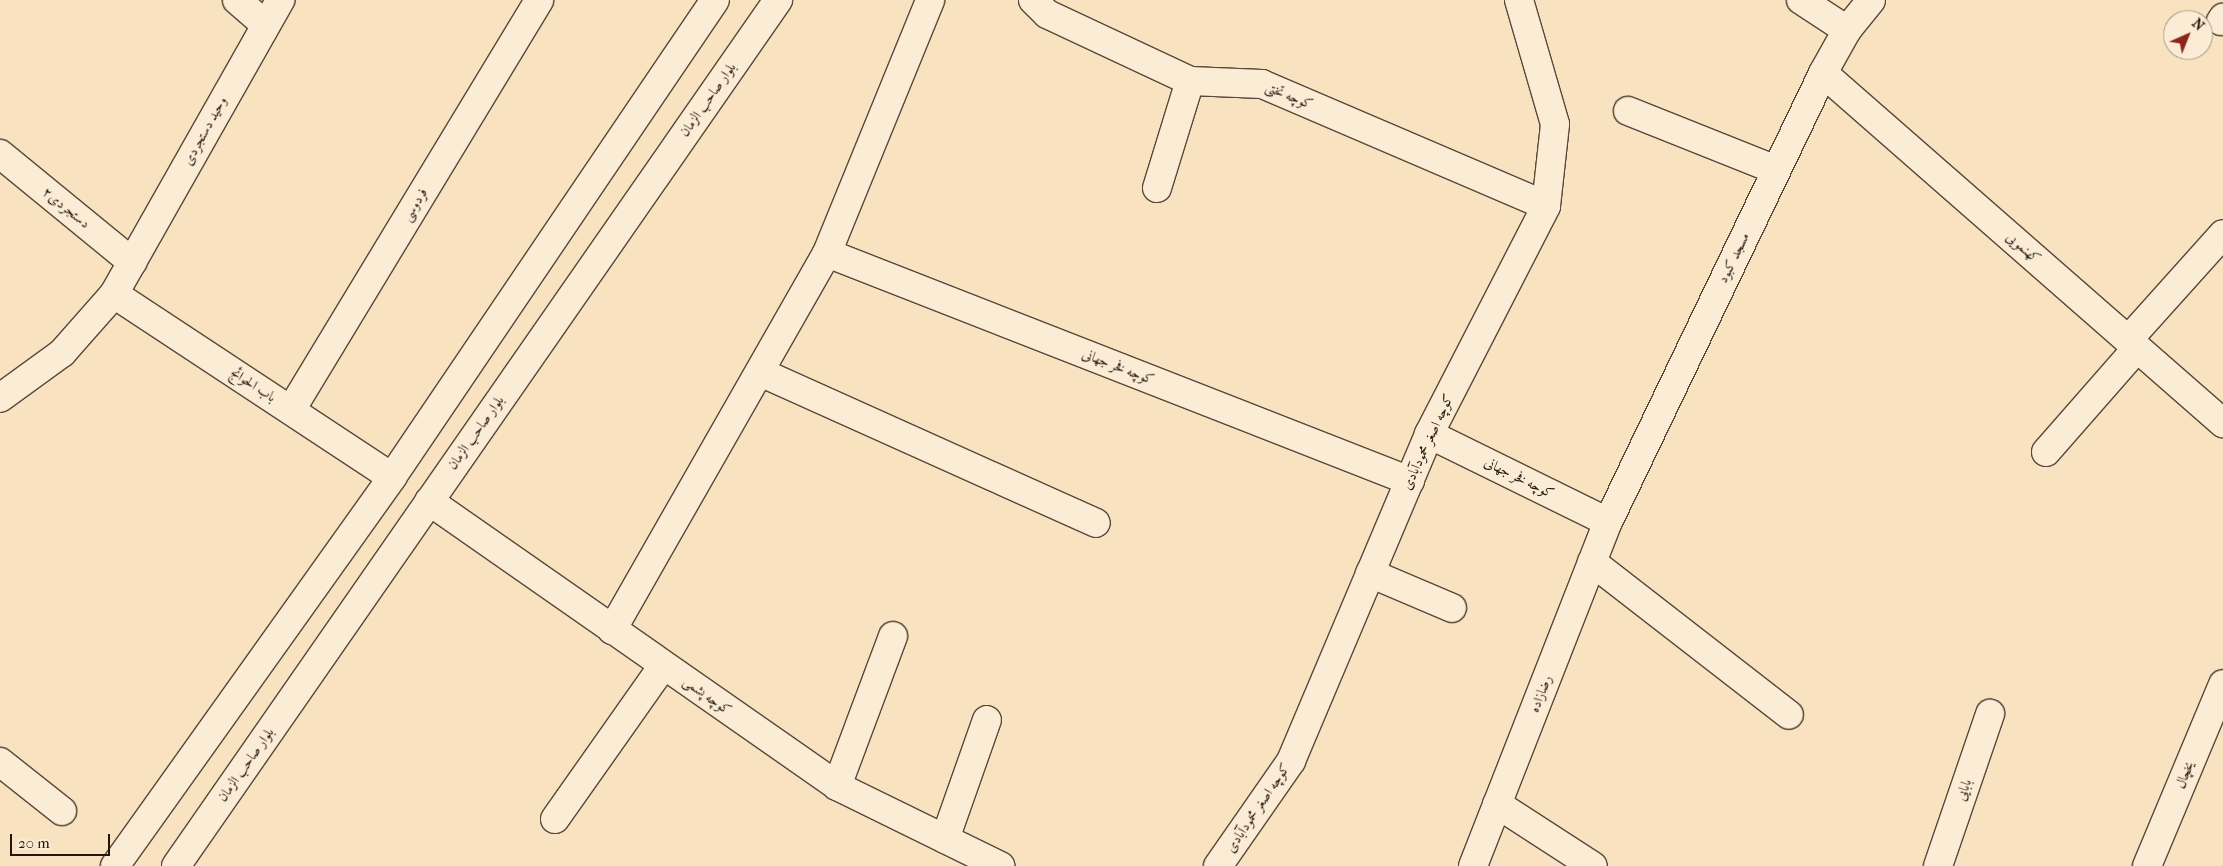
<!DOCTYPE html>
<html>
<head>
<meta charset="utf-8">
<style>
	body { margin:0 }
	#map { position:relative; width:2223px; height:866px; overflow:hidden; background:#f9e2c0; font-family:"IM FELL French Canon",Amiri,serif }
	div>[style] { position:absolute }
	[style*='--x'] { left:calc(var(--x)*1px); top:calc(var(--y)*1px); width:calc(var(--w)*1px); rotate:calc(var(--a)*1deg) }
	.roads { filter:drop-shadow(1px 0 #58483a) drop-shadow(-1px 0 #58483a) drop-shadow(0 1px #58483a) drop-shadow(0 -1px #58483a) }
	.street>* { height:28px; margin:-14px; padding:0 14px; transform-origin:14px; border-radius:14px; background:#fbecd6 }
	.secondary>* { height:28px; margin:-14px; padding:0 14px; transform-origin:14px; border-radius:14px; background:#fbecd6 }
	span { translate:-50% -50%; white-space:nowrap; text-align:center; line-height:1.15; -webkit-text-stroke:4px #fbecd6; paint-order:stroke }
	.street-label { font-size:14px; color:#23140d }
	.north { position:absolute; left:2163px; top:10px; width:50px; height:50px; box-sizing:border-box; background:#fbecd6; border:1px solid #a59686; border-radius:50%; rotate:44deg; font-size:14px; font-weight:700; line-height:20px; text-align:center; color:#23140d }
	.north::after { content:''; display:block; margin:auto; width:18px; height:22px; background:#8f2418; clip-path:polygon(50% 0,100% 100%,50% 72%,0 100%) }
	.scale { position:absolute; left:10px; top:834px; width:100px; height:22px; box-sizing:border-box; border:2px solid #23140d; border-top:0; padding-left:6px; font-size:15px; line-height:18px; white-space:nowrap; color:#23140d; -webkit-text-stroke:4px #fbecd6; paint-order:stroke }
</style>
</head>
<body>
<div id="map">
	<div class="roads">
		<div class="street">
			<i style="--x:237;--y:0;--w:37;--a:41"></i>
			<i style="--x:1033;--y:0;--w:20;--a:45"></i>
			<i style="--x:1047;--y:14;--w:158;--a:25.1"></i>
			<i style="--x:1190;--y:81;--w:72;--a:2.4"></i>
			<i style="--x:1262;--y:84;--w:309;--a:23.2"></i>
			<i style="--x:1801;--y:0;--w:55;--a:33.1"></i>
			<i style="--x:2221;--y:21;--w:4;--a:-56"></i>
			<i style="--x:1823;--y:73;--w:532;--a:41.19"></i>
			<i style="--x:1628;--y:111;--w:159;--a:21.7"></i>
			<i style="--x:0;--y:154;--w:171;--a:39.3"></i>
			<i style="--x:1157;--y:188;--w:112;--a:-72.9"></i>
			<i style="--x:827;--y:253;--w:626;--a:21.36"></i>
			<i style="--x:114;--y:294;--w:333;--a:33.4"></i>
			<i style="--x:2128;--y:340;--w:142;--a:-48.1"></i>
			<i style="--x:760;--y:372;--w:368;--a:24.2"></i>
			<i style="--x:0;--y:398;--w:77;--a:-36"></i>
			<i style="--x:62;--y:353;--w:79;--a:-48.6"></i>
			<i style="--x:114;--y:294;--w:338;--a:-60.5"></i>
			<i style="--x:291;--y:410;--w:479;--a:-58.8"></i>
			<i style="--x:1429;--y:434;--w:199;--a:26.2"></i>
			<i style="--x:2046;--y:452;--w:138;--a:-48.8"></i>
			<i style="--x:429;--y:501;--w:498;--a:34.9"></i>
			<i style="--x:837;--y:786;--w:182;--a:26.1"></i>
			<i style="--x:1592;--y:562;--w:249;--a:37.8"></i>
			<i style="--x:1370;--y:573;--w:89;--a:23.1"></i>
			<i style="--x:612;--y:630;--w:434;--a:-60.3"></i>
			<i style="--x:827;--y:253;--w:273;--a:-67.8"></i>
			<i style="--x:0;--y:762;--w:79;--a:38.3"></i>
			<i style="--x:837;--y:786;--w:160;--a:-69.5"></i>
			<i style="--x:1497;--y:804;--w:114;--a:32.9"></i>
			<i style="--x:555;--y:819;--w:187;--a:-54.8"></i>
			<i style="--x:945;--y:839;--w:126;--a:-70.6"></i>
			<i style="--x:1218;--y:866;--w:128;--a:-55.2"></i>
			<i style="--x:1291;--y:761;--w:355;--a:-67.1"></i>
			<i style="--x:1429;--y:434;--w:256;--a:-62.8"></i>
			<i style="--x:1546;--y:206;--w:82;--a:-83.7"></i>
			<i style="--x:1555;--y:124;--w:129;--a:-106.2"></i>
			<i style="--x:1473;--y:866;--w:370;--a:-68.6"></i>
			<i style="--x:1608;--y:522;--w:498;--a:-64.4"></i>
			<i style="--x:1823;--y:73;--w:49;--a:-60.8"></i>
			<i style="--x:1847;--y:30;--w:38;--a:-51"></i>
			<i style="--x:1938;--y:866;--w:161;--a:-71.1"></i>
			<i style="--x:2147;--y:866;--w:197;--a:-67.3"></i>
		</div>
		<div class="secondary">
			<i style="--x:115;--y:866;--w:478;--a:-54.5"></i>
			<i style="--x:392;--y:477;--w:576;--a:-55.9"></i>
			<i style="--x:176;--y:866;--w:1055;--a:-55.19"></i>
		</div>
	</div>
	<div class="street-label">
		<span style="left:1289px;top:96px;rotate:22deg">کوچه تختی</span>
		<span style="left:708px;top:100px;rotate:-55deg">بلوار صاحب الزمان</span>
		<span style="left:205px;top:131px;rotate:-61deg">وحید دستجردی</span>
		<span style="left:415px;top:205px;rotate:-59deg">فردوسی</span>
		<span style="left:66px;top:208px;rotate:39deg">دستجردی۲</span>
		<span style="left:2023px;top:248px;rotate:41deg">کهنمویی</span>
		<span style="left:1734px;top:258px;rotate:-64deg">مسجد کبود</span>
		<span style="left:1118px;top:367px;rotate:21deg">کوچه فخر جهانی</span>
		<span style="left:253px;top:385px;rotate:33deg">باب الحوائج</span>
		<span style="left:476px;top:433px;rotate:-55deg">بلوار صاحب الزمان</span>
		<span style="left:1428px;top:442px;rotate:-65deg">کوچه اصغر محمودآبادی</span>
		<span style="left:1519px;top:478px;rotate:26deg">کوچه فخر جهانی</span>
		<span style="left:1541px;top:694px;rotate:-69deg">رضازاده</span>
		<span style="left:707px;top:696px;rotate:35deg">کوچه پشمی</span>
		<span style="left:246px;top:765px;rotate:-55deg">بلوار صاحب الزمان</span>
		<span style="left:2185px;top:775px;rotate:-67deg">یخچال</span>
		<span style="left:1964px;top:790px;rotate:-71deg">بابایی</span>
		<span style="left:1258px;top:808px;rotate:-56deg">کوچه اصغر محمودآبادی</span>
	</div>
	<div class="north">N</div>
	<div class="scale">20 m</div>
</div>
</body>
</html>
